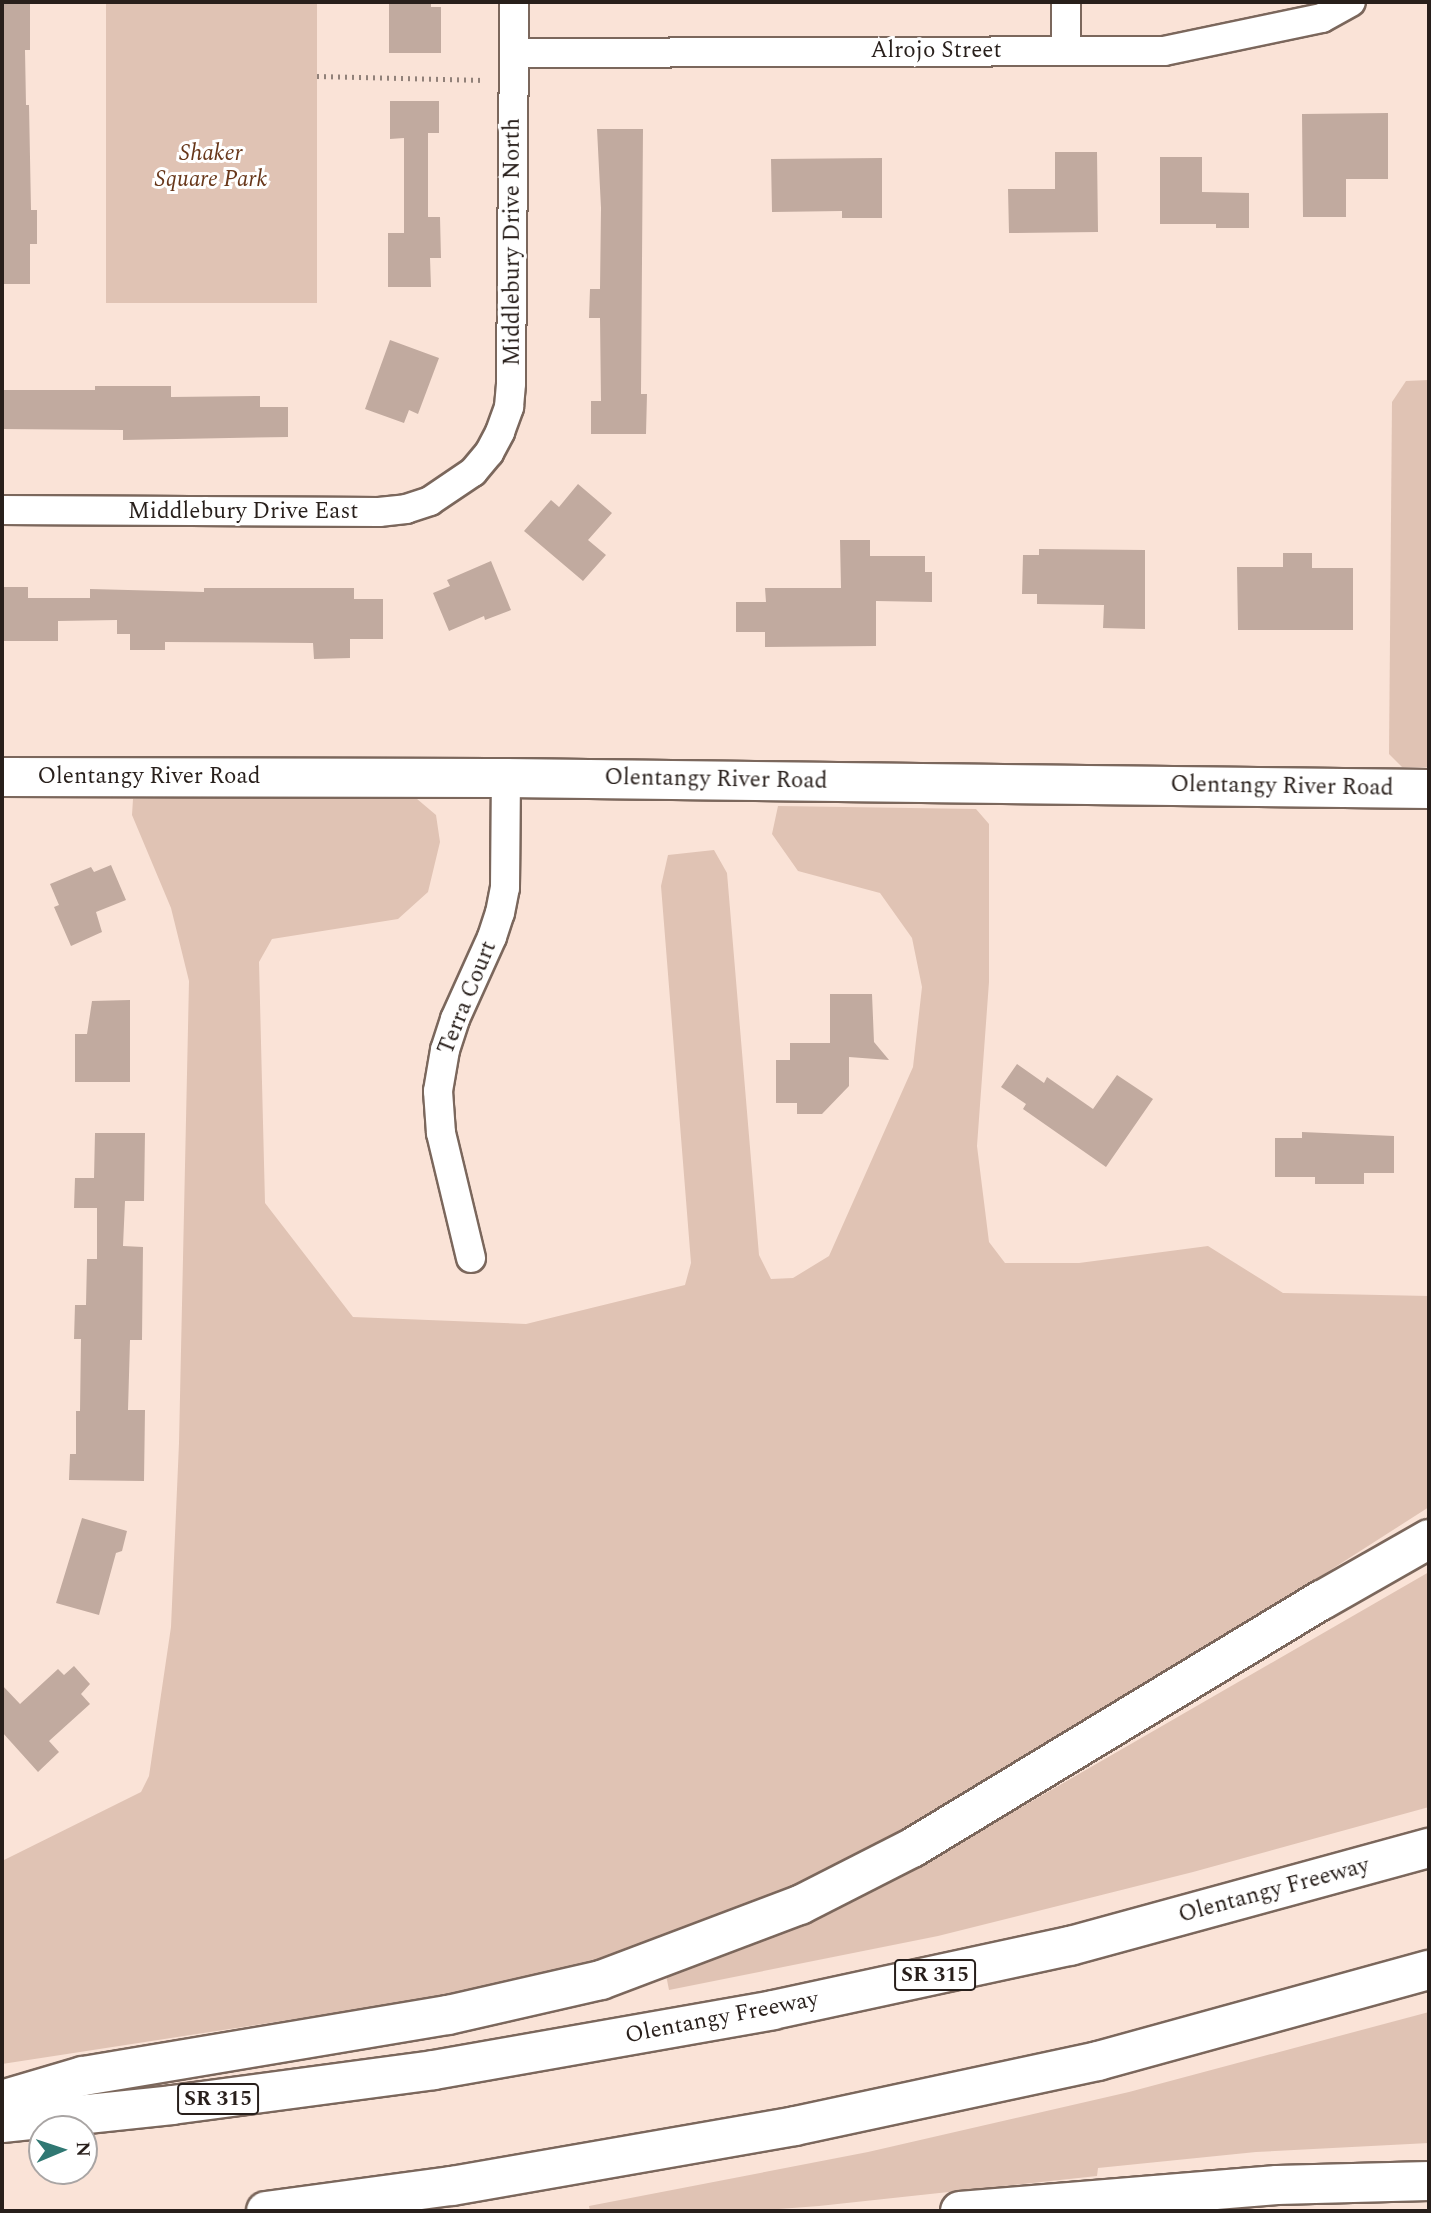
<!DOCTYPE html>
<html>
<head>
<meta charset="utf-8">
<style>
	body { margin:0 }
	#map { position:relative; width:1431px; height:2213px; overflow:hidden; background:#fae3d7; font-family:Spectral,serif }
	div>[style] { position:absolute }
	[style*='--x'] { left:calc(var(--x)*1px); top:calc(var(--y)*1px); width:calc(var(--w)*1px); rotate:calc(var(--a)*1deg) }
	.green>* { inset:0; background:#e0c3b4; transform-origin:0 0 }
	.building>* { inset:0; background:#c1aa9f }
	.path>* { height:4.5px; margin-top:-2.25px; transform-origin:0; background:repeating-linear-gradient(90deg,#918179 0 2px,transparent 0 7px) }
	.roads { filter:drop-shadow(2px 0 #7b675c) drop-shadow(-2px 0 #7b675c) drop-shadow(0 2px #7b675c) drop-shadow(0 -2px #7b675c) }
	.minor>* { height:28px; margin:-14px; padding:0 14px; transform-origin:14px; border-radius:14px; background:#fff }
	.secondary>* { height:38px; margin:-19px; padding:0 19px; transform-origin:19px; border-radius:19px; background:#fff }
	.motorway>* { height:38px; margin:-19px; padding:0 19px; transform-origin:19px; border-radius:19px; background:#fff }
	span { translate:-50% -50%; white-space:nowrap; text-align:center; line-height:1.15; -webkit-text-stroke:6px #fff; paint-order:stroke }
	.shield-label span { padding:2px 5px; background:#fff; border:2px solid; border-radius:5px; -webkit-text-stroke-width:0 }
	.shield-label { font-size:21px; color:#281f1b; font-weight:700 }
	.street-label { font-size:23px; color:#281f1b }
	.park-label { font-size:23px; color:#68371a; font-style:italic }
	.frame { position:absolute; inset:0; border:4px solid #281f1b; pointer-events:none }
	.north { position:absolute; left:28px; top:2115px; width:70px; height:70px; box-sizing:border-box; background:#fff; border:2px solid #a9a5a4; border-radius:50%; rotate:88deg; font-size:19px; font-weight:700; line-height:28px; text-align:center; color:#281f1b }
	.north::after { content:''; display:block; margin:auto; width:24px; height:32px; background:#307873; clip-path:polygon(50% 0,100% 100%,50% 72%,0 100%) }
</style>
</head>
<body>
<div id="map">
	<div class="green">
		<i style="left:106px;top:2px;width:211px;height:301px"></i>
		<i style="clip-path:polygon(1429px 380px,1429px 767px,1402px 767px,1389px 754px,1392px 402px,1406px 381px)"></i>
		<i style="clip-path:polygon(410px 793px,436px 815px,440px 842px,428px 892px,398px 919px,272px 939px,259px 962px,265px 1203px,353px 1317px,526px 1324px,685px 1285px,691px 1263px,661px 886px,668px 855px,714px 850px,727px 873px,759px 1255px,771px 1279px,793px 1278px,829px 1256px,913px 1067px,922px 987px,912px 938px,880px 893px,798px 871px,772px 834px,778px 806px,976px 809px,989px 824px,989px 982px,977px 1146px,989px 1242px,1005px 1263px,1079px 1263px,1208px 1246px,1283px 1293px,1429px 1296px,1429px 1507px,1063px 1741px,897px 1838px,745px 1909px,618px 1955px,444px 1996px,2px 2064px,2px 1861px,141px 1792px,149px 1776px,171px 1627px,179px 1443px,189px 981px,171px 908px,132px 815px,133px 799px)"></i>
		<i style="clip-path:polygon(1429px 1572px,1429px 1807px,1193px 1872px,938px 1936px,669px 1990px,666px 1975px,746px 1948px,909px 1872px)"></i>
		<i style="clip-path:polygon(1429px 2012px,1429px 2143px,1256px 2152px,1098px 2168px,1097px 2176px,819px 2206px,751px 2211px,590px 2211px,589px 2206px,868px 2152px,1129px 2092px)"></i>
	</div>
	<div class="building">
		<i style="clip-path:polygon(2px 2px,30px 2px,30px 50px,25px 50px,26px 105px,29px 105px,31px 210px,37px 210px,37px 244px,30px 244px,30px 284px,2px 284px)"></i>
		<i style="clip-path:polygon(389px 2px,431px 2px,431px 7px,441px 7px,441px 53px,389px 53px)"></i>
		<i style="clip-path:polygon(390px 101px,439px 101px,439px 133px,428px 133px,428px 217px,440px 217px,441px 258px,430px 258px,431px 287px,388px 287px,388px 233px,404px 233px,404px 138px,390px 139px)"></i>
		<i style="clip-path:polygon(1388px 113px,1388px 179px,1346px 179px,1346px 217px,1303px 217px,1302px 114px)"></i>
		<i style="clip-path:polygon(597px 129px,643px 129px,641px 394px,647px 394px,646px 434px,591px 434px,591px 401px,601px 401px,600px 318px,589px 318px,590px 289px,600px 289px,601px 208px)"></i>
		<i style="clip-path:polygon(1055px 152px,1097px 152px,1098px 232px,1009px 233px,1008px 189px,1055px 189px)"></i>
		<i style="clip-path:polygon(1160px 157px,1202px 157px,1202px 192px,1249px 193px,1249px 228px,1216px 228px,1216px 224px,1160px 224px)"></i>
		<i style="clip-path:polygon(882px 158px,882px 218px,842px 218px,842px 211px,772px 212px,771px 159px)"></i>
		<i style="clip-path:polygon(390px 340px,439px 358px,418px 414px,409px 410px,404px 423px,365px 409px)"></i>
		<i style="clip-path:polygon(95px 386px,171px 386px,171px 397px,260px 396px,260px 407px,288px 407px,288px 437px,123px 440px,123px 430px,2px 429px,2px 390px,95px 390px)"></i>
		<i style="clip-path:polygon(578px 484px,612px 513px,588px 540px,606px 555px,583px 581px,524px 531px,551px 500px,559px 507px)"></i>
		<i style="clip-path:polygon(840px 540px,870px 540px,870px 556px,925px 556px,925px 572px,932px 572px,932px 602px,876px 601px,876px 646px,765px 647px,765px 632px,736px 632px,736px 602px,766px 602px,765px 588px,841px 588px)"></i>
		<i style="clip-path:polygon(1039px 549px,1145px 550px,1145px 629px,1103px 628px,1104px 605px,1037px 604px,1037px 594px,1022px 594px,1023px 555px,1039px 555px)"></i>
		<i style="clip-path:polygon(1283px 553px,1312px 553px,1312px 568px,1353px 568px,1353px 630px,1238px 630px,1237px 567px,1283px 567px)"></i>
		<i style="clip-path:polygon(491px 561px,511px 610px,485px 620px,484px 616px,449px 631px,433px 593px,450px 586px,447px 580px)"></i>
		<i style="clip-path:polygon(2px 587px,28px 587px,28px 598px,90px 598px,90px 589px,204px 592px,204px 588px,354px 588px,354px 599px,383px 599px,383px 639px,350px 639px,350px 658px,314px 659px,313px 643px,165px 642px,165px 650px,130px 650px,130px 634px,117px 634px,117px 620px,58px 621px,58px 641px,2px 641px)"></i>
		<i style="clip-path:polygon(111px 865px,126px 900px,96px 912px,102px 932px,71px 946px,54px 907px,59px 905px,50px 884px,91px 867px,94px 872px)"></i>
		<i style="clip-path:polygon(830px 994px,872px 994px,874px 1042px,889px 1060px,849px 1057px,849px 1086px,822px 1114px,797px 1114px,797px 1103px,776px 1103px,776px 1060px,790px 1060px,790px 1043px,830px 1043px)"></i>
		<i style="clip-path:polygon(130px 1000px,130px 1082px,75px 1082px,75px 1034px,87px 1034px,92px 1001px)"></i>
		<i style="clip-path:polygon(1017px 1064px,1044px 1083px,1047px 1077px,1093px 1109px,1117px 1075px,1153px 1099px,1106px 1167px,1023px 1109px,1026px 1104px,1001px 1087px)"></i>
		<i style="clip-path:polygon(1302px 1132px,1394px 1136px,1394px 1173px,1364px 1173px,1364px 1184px,1315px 1184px,1315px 1177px,1275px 1177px,1275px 1138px,1302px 1138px)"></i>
		<i style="clip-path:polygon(95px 1133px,145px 1133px,144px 1201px,125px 1201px,123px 1246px,143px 1247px,142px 1340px,130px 1340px,128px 1410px,145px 1410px,144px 1481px,69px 1480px,70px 1454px,76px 1454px,76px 1411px,80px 1411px,81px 1339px,74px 1339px,75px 1305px,86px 1305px,87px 1259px,97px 1259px,97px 1208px,74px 1208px,75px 1178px,94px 1178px)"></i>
		<i style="clip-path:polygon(82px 1518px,127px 1531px,122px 1551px,116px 1553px,99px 1615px,56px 1603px)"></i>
		<i style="clip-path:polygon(74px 1666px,90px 1684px,81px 1694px,90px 1704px,49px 1741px,59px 1752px,38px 1772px,2px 1732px,2px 1685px,20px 1704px,58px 1669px,64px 1675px)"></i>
	</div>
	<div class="path">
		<i style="--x:317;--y:76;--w:168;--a:1.4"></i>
	</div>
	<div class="roads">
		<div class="minor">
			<i style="--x:1066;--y:2;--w:48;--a:90"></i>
			<i style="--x:514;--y:53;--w:650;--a:-0.18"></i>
			<i style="--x:1164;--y:51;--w:161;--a:-11.8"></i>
			<i style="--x:1322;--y:18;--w:33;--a:-29"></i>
			<i style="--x:2;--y:510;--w:377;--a:0.3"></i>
			<i style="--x:379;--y:512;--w:27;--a:-6"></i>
			<i style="--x:406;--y:509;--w:25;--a:-18"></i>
			<i style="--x:430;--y:501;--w:52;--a:-34"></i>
			<i style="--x:473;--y:472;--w:25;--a:-50"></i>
			<i style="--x:489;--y:453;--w:24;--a:-62"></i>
			<i style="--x:500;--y:432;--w:27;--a:-70"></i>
			<i style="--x:509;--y:407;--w:24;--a:-85"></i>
			<i style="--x:511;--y:383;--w:381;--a:-89.5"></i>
			<i style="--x:471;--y:1258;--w:129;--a:-103.5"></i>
			<i style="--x:441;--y:1133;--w:42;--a:-94.1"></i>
			<i style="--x:438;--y:1091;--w:42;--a:-80.3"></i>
			<i style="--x:445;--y:1050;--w:33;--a:-72"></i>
			<i style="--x:455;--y:1019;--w:90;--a:-65.7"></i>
			<i style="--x:492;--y:937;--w:25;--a:-72"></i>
			<i style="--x:500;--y:913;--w:25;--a:-79"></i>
			<i style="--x:505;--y:888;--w:110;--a:-89.5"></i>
		</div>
		<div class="secondary">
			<i style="--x:2;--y:777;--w:504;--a:0.11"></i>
			<i style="--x:506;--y:778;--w:923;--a:0.68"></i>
		</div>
		<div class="motorway">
			<i style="--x:2;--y:2100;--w:84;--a:-16.5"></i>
			<i style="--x:83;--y:2076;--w:370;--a:-9.5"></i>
			<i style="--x:448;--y:2015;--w:157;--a:-12.9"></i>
			<i style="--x:601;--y:1980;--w:213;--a:-20.7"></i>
			<i style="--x:800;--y:1905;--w:126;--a:-27"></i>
			<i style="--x:912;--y:1848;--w:479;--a:-31.2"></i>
			<i style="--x:1322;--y:1600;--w:123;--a:-29.7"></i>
			<i style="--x:2;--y:2123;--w:171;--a:-6"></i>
			<i style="--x:172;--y:2105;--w:264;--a:-7.6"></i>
			<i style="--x:434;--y:2070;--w:344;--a:-10"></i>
			<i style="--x:773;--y:2010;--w:304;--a:-12.2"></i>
			<i style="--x:1070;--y:1946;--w:372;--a:-15.3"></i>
			<i style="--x:266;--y:2211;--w:188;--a:-7.7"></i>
			<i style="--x:452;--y:2186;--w:348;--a:-9.9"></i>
			<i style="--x:795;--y:2126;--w:310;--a:-12.1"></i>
			<i style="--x:1098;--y:2061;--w:343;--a:-15.4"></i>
			<i style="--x:960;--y:2211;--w:318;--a:-4.7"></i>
			<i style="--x:1277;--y:2185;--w:152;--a:-1.5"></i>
		</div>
	</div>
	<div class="shield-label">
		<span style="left:935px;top:1975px">SR 315</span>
		<span style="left:218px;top:2099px">SR 315</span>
	</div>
	<div class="street-label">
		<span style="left:936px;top:51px">Alrojo Street</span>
		<span style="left:513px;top:242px;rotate:-90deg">Middlebury Drive North</span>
		<span style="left:243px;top:512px">Middlebury Drive East</span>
		<span style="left:149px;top:777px">Olentangy River Road</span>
		<span style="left:716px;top:780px;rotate:1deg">Olentangy River Road</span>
		<span style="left:1282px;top:787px;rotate:1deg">Olentangy River Road</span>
		<span style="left:468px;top:998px;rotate:-68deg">Terra Court</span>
		<span style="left:1274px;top:1891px;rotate:-15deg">Olentangy Freeway</span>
		<span style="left:722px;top:2018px;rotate:-11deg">Olentangy Freeway</span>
	</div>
	<div class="park-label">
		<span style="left:211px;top:167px">Shaker<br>Square Park</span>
	</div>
	<div class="frame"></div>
	<div class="north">N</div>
</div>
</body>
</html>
